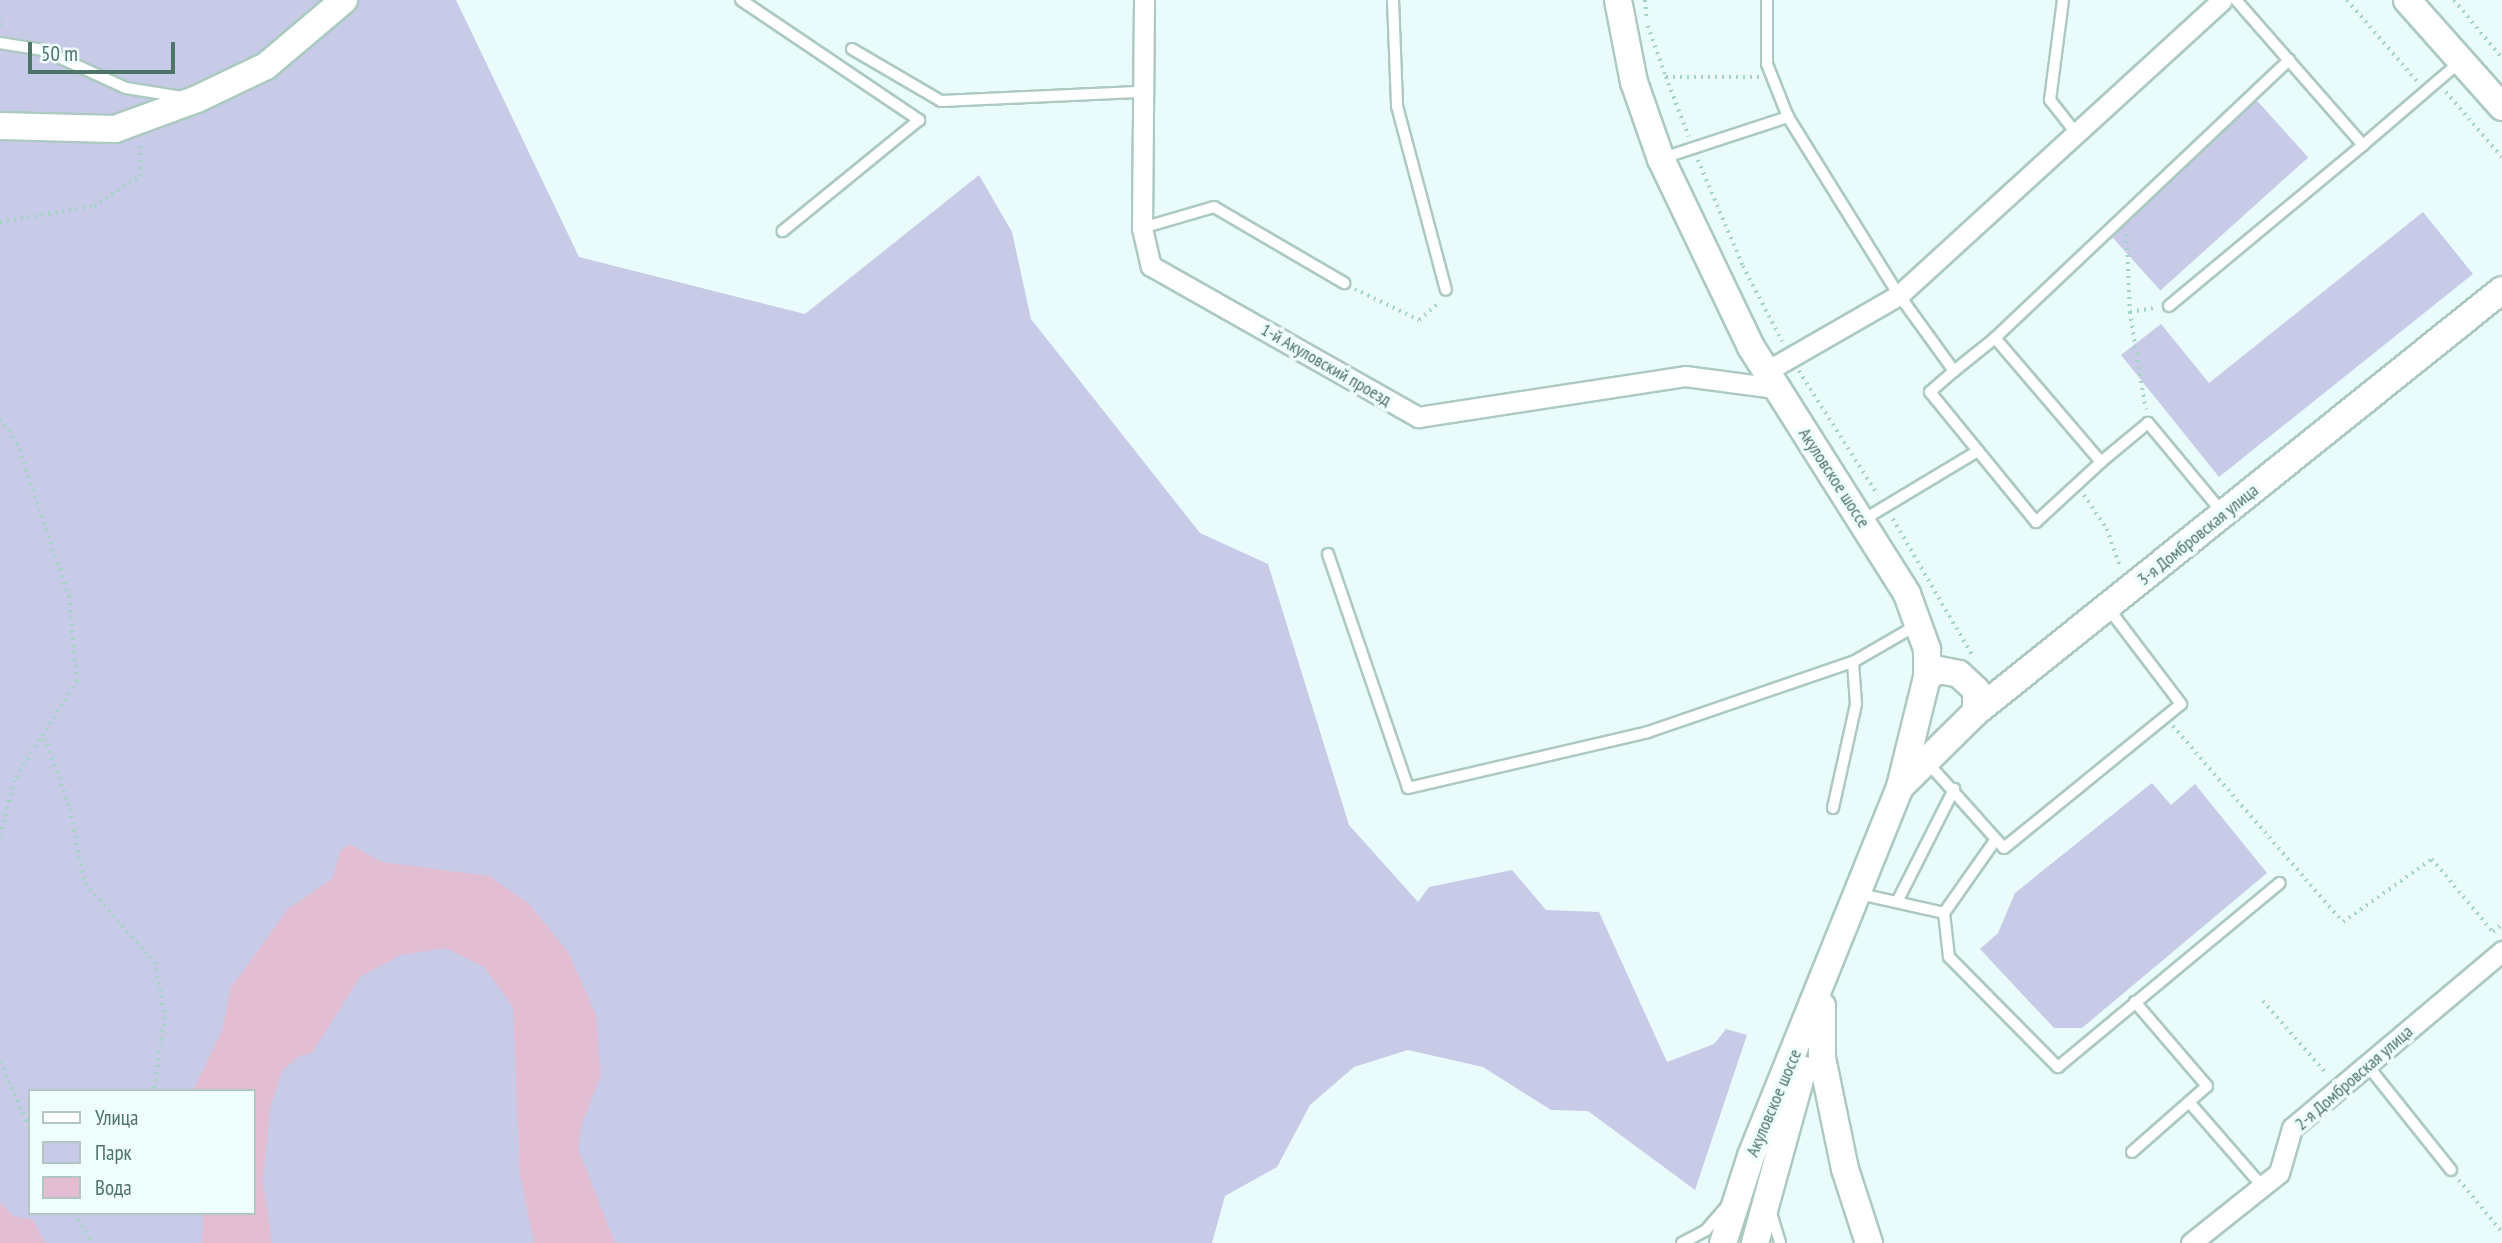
<!DOCTYPE html>
<html>
<head>
<meta charset="utf-8">
<style>
	body { margin:0 }
	#map { position:relative; width:2502px; height:1243px; overflow:hidden; background:#e9fbfa; font-family:"PT Sans Narrow",sans-serif }
	div>[style] { position:absolute }
	[style*='--x'] { left:calc(var(--x)*1px); top:calc(var(--y)*1px); width:calc(var(--w)*1px); rotate:calc(var(--a)*1deg) }
	.green>* { inset:0; background:#c8cbe8; transform-origin:0 0 }
	.water>* { inset:0; background:#e3bed2 }
	.path>* { height:3.5px; margin-top:-1.75px; transform-origin:0; background:repeating-linear-gradient(90deg,#a5d3c6 0 2px,transparent 0 7px) }
	.roads { filter:drop-shadow(2px 0 #acc9c2) drop-shadow(-2px 0 #acc9c2) drop-shadow(0 2px #acc9c2) drop-shadow(0 -2px #acc9c2) }
	.lane>* { height:10px; margin:-5px; padding:0 5px; transform-origin:5px; border-radius:5px; background:#fff }
	.street>* { height:19px; margin:-9.5px; padding:0 9.5px; transform-origin:9.5px; border-radius:9.5px; background:#fff }
	.secondary>* { height:26px; margin:-13px; padding:0 13px; transform-origin:13px; border-radius:13px; background:#fff }
	span { translate:-50% -50%; white-space:nowrap; text-align:center; line-height:1.15; -webkit-text-stroke:7px #effefd; paint-order:stroke }
	.street-label { font-size:18px; color:#4e7367 }
	.legend { position:absolute; left:28px; top:1089px; width:228px; height:126px; box-sizing:border-box; background:#effefd; border:2px solid #afc6c1; margin:0; padding:9px 12px; list-style:none; font-size:21px; color:#4e7367 }
	.legend li { display:flex; align-items:center; gap:14px; height:35px }
	.legend b { width:35px; border:2px solid #afc6c1 }
	.scale { position:absolute; left:28px; top:42px; width:147px; height:32px; box-sizing:border-box; border:4px solid #4e7367; border-top:0; padding-left:9px; font-size:21px; line-height:24px; white-space:nowrap; color:#4e7367; -webkit-text-stroke:5px #effefd; paint-order:stroke }
</style>
</head>
<body>
<div id="map">
	<div class="green">
		<i style="clip-path:polygon(evenodd,0 0,456px 0,579px 257px,805px 314px,979px 175px,1012px 232px,1031px 319px,1200px 533px,1268px 564px,1349px 825px,1418px 902px,1429px 887px,1512px 870px,1546px 910px,1599px 912px,1667px 1062px,1714px 1044px,1726px 1029px,1747px 1035px,1695px 1190px,1588px 1111px,1551px 1110px,1483px 1067px,1408px 1050px,1354px 1067px,1310px 1105px,1277px 1167px,1225px 1196px,1212px 1243px,0 1243px,0 0,30px 1091px,254px 1091px,254px 1213px,30px 1213px,30px 1091px)"></i>
		<i style="left:2252px;top:95px;width:84px;height:199px;rotate:48deg"></i>
		<i style="clip-path:polygon(2423px 212px,2473px 274px,2219px 477px,2121px 355px,2161px 324px,2209px 383px)"></i>
		<i style="clip-path:polygon(2152px 783px,2171px 805px,2195px 784px,2267px 873px,2082px 1028px,2054px 1028px,1980px 949px,1998px 933px,2015px 893px)"></i>
	</div>
	<div class="water">
		<i style="clip-path:polygon(349px 844px,382px 862px,489px 876px,529px 904px,568px 952px,596px 1015px,601px 1075px,582px 1124px,578px 1149px,615px 1243px,534px 1243px,520px 1174px,513px 1007px,484px 967px,446px 948px,401px 955px,360px 977px,312px 1053px,299px 1056px,282px 1071px,270px 1109px,263px 1181px,272px 1243px,202px 1243px,203px 1213px,254px 1213px,254px 1091px,193px 1091px,223px 1028px,230px 989px,288px 909px,333px 878px,340px 851px)"></i>
		<i style="clip-path:polygon(0 1202px,12px 1216px,33px 1220px,45px 1243px,0 1243px)"></i>
	</div>
	<div class="path">
		<i style="--x:1645;--y:0;--w:19;--a:84"></i>
		<i style="--x:2347;--y:0;--w:107;--a:49.2"></i>
		<i style="--x:2454;--y:0;--w:75;--a:50.4"></i>
		<i style="--x:0;--y:17;--w:10;--a:90"></i>
		<i style="--x:1648;--y:26;--w:54;--a:70.6"></i>
		<i style="--x:1666;--y:77;--w:93;--a:0"></i>
		<i style="--x:1666;--y:77;--w:64;--a:69"></i>
		<i style="--x:2446;--y:92;--w:86;--a:49.3"></i>
		<i style="--x:1698;--y:160;--w:115;--a:67"></i>
		<i style="--x:1743;--y:266;--w:85;--a:62.5"></i>
		<i style="--x:0;--y:222;--w:95;--a:-9.7"></i>
		<i style="--x:94;--y:206;--w:55;--a:-33.1"></i>
		<i style="--x:140;--y:176;--w:31;--a:-92"></i>
		<i style="--x:2127;--y:234;--w:78;--a:87.8"></i>
		<i style="--x:2130;--y:312;--w:99;--a:80.7"></i>
		<i style="--x:1355;--y:289;--w:71;--a:25.8"></i>
		<i style="--x:1419;--y:320;--w:25;--a:-42"></i>
		<i style="--x:2130;--y:312;--w:25;--a:-9"></i>
		<i style="--x:1799;--y:371;--w:147;--a:57.5"></i>
		<i style="--x:0;--y:419;--w:29;--a:55"></i>
		<i style="--x:17;--y:443;--w:162;--a:71.2"></i>
		<i style="--x:69;--y:596;--w:85;--a:84.6"></i>
		<i style="--x:77;--y:681;--w:117;--a:122.1"></i>
		<i style="--x:15;--y:780;--w:59;--a:104.7"></i>
		<i style="--x:2084;--y:495;--w:41;--a:55.9"></i>
		<i style="--x:2107;--y:529;--w:42;--a:70.7"></i>
		<i style="--x:1893;--y:519;--w:157;--a:59.8"></i>
		<i style="--x:2173;--y:726;--w:259;--a:49.1"></i>
		<i style="--x:2343;--y:922;--w:109;--a:-35.3"></i>
		<i style="--x:2432;--y:859;--w:95;--a:50.1"></i>
		<i style="--x:45;--y:738;--w:75;--a:70.6"></i>
		<i style="--x:70;--y:809;--w:76;--a:78.7"></i>
		<i style="--x:85;--y:884;--w:105;--a:48.1"></i>
		<i style="--x:155;--y:962;--w:56;--a:79.7"></i>
		<i style="--x:165;--y:1017;--w:75;--a:98.5"></i>
		<i style="--x:2493;--y:932;--w:12;--a:-42"></i>
		<i style="--x:2263;--y:1001;--w:96;--a:48.8"></i>
		<i style="--x:0;--y:1062;--w:72;--a:65.6"></i>
		<i style="--x:2459;--y:1180;--w:67;--a:50.4"></i>
		<i style="--x:75;--y:1213;--w:34;--a:60"></i>
		<i style="--x:166;--y:1213;--w:6;--a:90"></i>
	</div>
	<div class="roads">
		<div class="lane">
			<i style="--x:741;--y:0;--w:215;--a:34"></i>
			<i style="--x:919;--y:120;--w:176;--a:140.8"></i>
			<i style="--x:1393;--y:0;--w:106;--a:87.8"></i>
			<i style="--x:1397;--y:106;--w:190;--a:75.1"></i>
			<i style="--x:1767;--y:0;--w:64;--a:90"></i>
			<i style="--x:1767;--y:64;--w:57;--a:68.4"></i>
			<i style="--x:1788;--y:117;--w:210;--a:58.1"></i>
			<i style="--x:1899;--y:295;--w:94;--a:54.1"></i>
			<i style="--x:1954;--y:371;--w:53;--a:-38.8"></i>
			<i style="--x:2063;--y:0;--w:101;--a:97.4"></i>
			<i style="--x:2050;--y:100;--w:42;--a:51.8"></i>
			<i style="--x:2236;--y:0;--w:193;--a:48.8"></i>
			<i style="--x:2363;--y:145;--w:129;--a:-40.6"></i>
			<i style="--x:0;--y:43;--w:44;--a:9.2"></i>
			<i style="--x:43;--y:50;--w:91;--a:24.6"></i>
			<i style="--x:126;--y:88;--w:57;--a:9.1"></i>
			<i style="--x:852;--y:49;--w:103;--a:30.3"></i>
			<i style="--x:941;--y:101;--w:202;--a:-2.6"></i>
			<i style="--x:1663;--y:158;--w:132;--a:-18.2"></i>
			<i style="--x:1142;--y:228;--w:75;--a:-16.3"></i>
			<i style="--x:1214;--y:207;--w:151;--a:30.3"></i>
			<i style="--x:2169;--y:306;--w:252;--a:-39.7"></i>
			<i style="--x:1954;--y:371;--w:32;--a:139"></i>
			<i style="--x:1930;--y:392;--w:168;--a:50.8"></i>
			<i style="--x:2036;--y:522;--w:88;--a:-42.7"></i>
			<i style="--x:2222;--y:512;--w:116;--a:-129.7"></i>
			<i style="--x:2148;--y:423;--w:61;--a:140.3"></i>
			<i style="--x:2101;--y:462;--w:163;--a:-130.5"></i>
			<i style="--x:1995;--y:338;--w:405;--a:-43.4"></i>
			<i style="--x:1863;--y:520;--w:134;--a:-31"></i>
			<i style="--x:1328;--y:554;--w:247;--a:71.1"></i>
			<i style="--x:1408;--y:788;--w:246;--a:-13.1"></i>
			<i style="--x:1648;--y:732;--w:217;--a:-18.9"></i>
			<i style="--x:1927;--y:762;--w:115;--a:48.2"></i>
			<i style="--x:2004;--y:848;--w:228;--a:-39.1"></i>
			<i style="--x:2181;--y:704;--w:121;--a:-127.2"></i>
			<i style="--x:1833;--y:808;--w:107;--a:-77.5"></i>
			<i style="--x:1856;--y:704;--w:42;--a:-94.1"></i>
			<i style="--x:1853;--y:662;--w:74;--a:-30"></i>
			<i style="--x:1860;--y:894;--w:86;--a:12.7"></i>
			<i style="--x:1944;--y:913;--w:90;--a:-54.9"></i>
			<i style="--x:1897;--y:902;--w:127;--a:-63.2"></i>
			<i style="--x:1944;--y:913;--w:44;--a:83.5"></i>
			<i style="--x:1949;--y:957;--w:155;--a:45.3"></i>
			<i style="--x:2058;--y:1067;--w:288;--a:-39.7"></i>
			<i style="--x:2368;--y:1066;--w:133;--a:51.4"></i>
			<i style="--x:2189;--y:1102;--w:111;--a:49"></i>
			<i style="--x:2132;--y:1152;--w:100;--a:-41.3"></i>
			<i style="--x:2207;--y:1086;--w:111;--a:-130.6"></i>
			<i style="--x:1771;--y:1213;--w:31;--a:73"></i>
			<i style="--x:1682;--y:1243;--w:27;--a:-28"></i>
			<i style="--x:1706;--y:1230;--w:30;--a:-49"></i>
		</div>
		<div class="street">
			<i style="--x:1144;--y:0;--w:228;--a:90.5"></i>
			<i style="--x:1142;--y:228;--w:39;--a:77"></i>
			<i style="--x:1151;--y:266;--w:307;--a:29.5"></i>
			<i style="--x:1418;--y:417;--w:270;--a:-8.7"></i>
			<i style="--x:1685;--y:376;--w:91;--a:7.6"></i>
			<i style="--x:1765;--y:372;--w:155;--a:-29.9"></i>
			<i style="--x:1899;--y:295;--w:437;--a:-42.4"></i>
			<i style="--x:2191;--y:1243;--w:112;--a:-38.5"></i>
			<i style="--x:2279;--y:1173;--w:47;--a:-73.9"></i>
			<i style="--x:2292;--y:1128;--w:275;--a:-40.1"></i>
		</div>
		<div class="secondary">
			<i style="--x:1618;--y:0;--w:84;--a:79"></i>
			<i style="--x:1634;--y:82;--w:82;--a:70.7"></i>
			<i style="--x:1661;--y:159;--w:208;--a:64.4"></i>
			<i style="--x:1751;--y:347;--w:292;--a:57.7"></i>
			<i style="--x:1907;--y:594;--w:59;--a:70"></i>
			<i style="--x:1927;--y:649;--w:28;--a:90"></i>
			<i style="--x:1927;--y:677;--w:113;--a:103.8"></i>
			<i style="--x:1900;--y:787;--w:398;--a:112"></i>
			<i style="--x:1751;--y:1156;--w:91;--a:107.8"></i>
			<i style="--x:2407;--y:0;--w:143;--a:48.4"></i>
			<i style="--x:0;--y:126;--w:115;--a:1.5"></i>
			<i style="--x:115;--y:129;--w:87;--a:-20.1"></i>
			<i style="--x:197;--y:99;--w:76;--a:-25.6"></i>
			<i style="--x:266;--y:66;--w:102;--a:-40.2"></i>
			<i style="--x:1927;--y:677;--w:14;--a:-30"></i>
			<i style="--x:1939;--y:670;--w:20;--a:11"></i>
			<i style="--x:1959;--y:674;--w:23;--a:43"></i>
			<i style="--x:1976;--y:690;--w:22;--a:90"></i>
			<i style="--x:1902;--y:785;--w:104;--a:-44.6"></i>
			<i style="--x:1976;--y:712;--w:674;--a:-38.74"></i>
			<i style="--x:1822;--y:1006;--w:52;--a:90"></i>
			<i style="--x:1822;--y:1058;--w:113;--a:78.3"></i>
			<i style="--x:1845;--y:1169;--w:78;--a:72"></i>
			<i style="--x:1755;--y:1243;--w:180;--a:-74.6"></i>
		</div>
	</div>
	<div class="street-label">
		<span style="left:1326px;top:365px;rotate:30deg">1-й Акуловский проезд</span>
		<span style="left:1834px;top:478px;rotate:57deg">Акуловское шоссе</span>
		<span style="left:2198px;top:535px;rotate:-39deg">3-я Домбровская улица</span>
		<span style="left:2354px;top:1078px;rotate:-41deg">2-я Домбровская улица</span>
		<span style="left:1774px;top:1103px;rotate:-67deg">Акуловское шоссе</span>
	</div>
	<ul class="legend">
	<li><b style="height:9px;background:#fff"></b>Улица</li>
	<li><b style="height:19px;background:#c8cbe8"></b>Парк</li>
	<li><b style="height:19px;background:#e3bed2"></b>Вода</li>
	</ul>
	<div class="scale">50 m</div>
</div>
</body>
</html>
